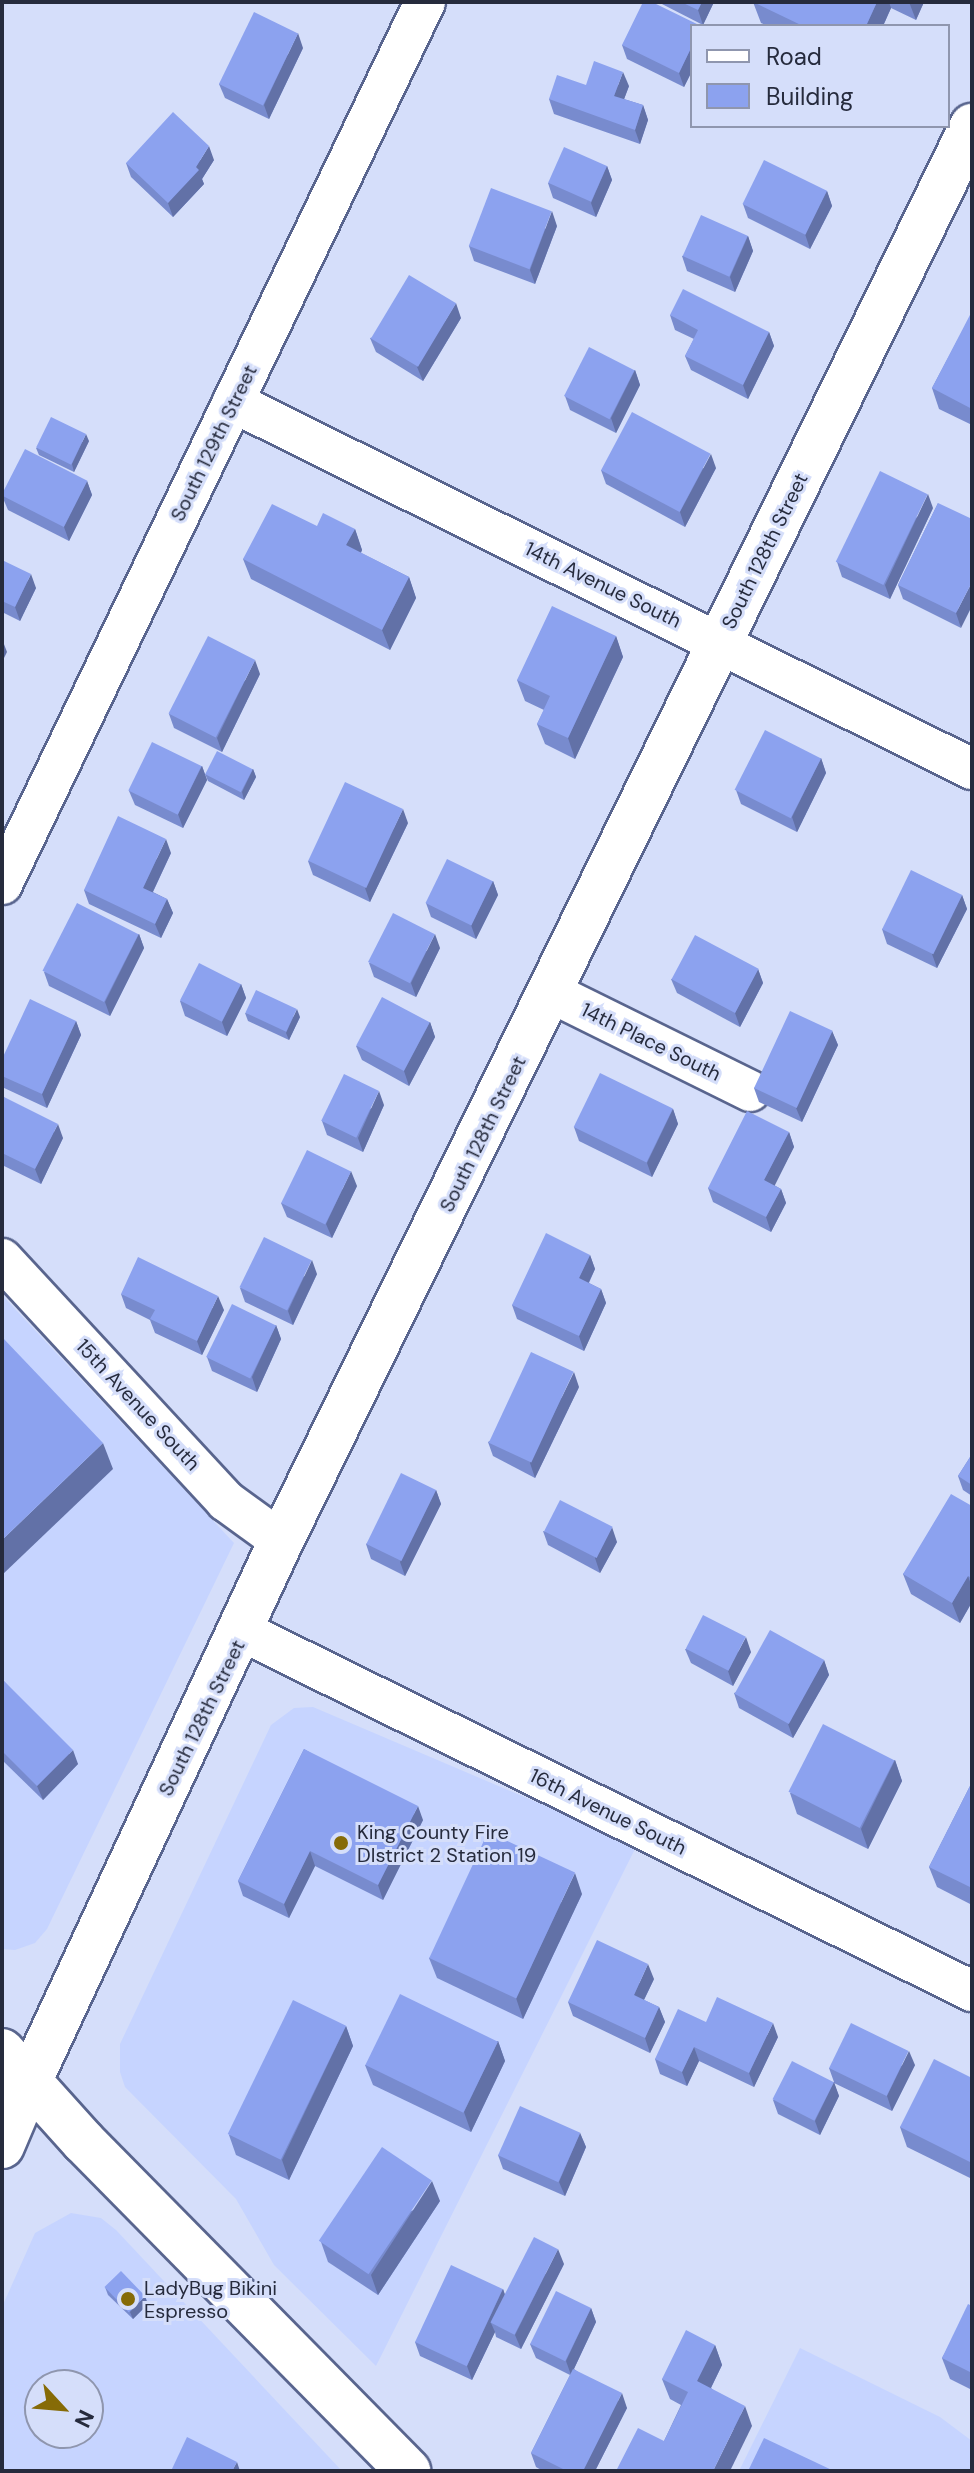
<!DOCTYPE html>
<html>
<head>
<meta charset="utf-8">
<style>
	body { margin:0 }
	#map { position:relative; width:974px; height:2473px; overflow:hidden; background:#d5defa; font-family:"DM Sans",sans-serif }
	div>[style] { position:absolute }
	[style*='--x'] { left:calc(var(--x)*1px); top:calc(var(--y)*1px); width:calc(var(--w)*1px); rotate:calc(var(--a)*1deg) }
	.built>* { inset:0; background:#c6d4ff }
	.roads { filter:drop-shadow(2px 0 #59658e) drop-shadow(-2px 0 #59658e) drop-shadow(0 2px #59658e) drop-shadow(0 -2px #59658e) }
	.minor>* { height:40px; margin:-20px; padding:0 20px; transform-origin:20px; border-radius:20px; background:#fff }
	.tertiary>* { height:44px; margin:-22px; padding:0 22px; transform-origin:22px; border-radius:22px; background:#fff }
	.secondary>* { height:44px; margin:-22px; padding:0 22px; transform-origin:22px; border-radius:22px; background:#fff }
	.wall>* { inset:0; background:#788bce }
	.shaded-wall>* { inset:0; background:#6271a7 }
	.building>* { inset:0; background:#8ca2ef; transform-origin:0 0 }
	.dots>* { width:22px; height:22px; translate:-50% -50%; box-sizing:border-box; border:4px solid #d5defa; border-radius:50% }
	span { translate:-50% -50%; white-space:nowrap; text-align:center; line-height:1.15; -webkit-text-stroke:6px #d5defa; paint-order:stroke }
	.street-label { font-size:20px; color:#262b3d }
	.poi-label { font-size:20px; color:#262b3d }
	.left { translate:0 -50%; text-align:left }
	.frame { position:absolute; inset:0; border:4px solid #262b3d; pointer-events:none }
	.legend { position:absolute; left:690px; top:24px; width:260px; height:104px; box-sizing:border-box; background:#d5defa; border:2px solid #8f96ae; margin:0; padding:10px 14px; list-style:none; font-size:24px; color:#262b3d }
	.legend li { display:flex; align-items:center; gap:16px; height:40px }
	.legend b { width:40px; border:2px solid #8f96ae }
	.north { position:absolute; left:24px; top:2369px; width:80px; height:80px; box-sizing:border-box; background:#d5defa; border:2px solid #8f96ae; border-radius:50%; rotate:116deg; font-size:22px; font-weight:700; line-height:32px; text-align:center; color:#262b3d }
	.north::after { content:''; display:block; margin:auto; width:28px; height:36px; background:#866b07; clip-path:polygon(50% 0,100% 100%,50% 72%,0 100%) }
</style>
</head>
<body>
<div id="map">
	<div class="built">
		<i style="clip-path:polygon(2px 1295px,234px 1543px,47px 1929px,35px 1943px,15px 1950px,2px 1949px)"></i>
		<i style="clip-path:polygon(313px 1707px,637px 1845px,376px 2366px,274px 2265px,236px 2199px,125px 2087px,120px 2072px,120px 2044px,271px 1725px,294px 1708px)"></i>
		<i style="clip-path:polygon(evenodd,71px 2213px,101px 2218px,116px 2230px,342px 2471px,2px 2471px,2px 2307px,35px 2233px,71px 2213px,40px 2385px,88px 2385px,88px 2433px,40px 2433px,40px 2385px)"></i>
		<i style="clip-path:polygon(800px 2348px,940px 2417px,972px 2441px,972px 2471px,739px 2471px)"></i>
	</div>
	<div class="roads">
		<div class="minor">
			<i style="--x:233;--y:402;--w:825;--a:26.41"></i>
			<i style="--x:2;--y:884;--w:978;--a:-64.38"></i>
			<i style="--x:552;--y:993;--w:221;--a:26.3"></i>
			<i style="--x:2;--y:1259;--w:330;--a:47.2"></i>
			<i style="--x:226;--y:1501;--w:68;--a:36"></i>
			<i style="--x:244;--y:1632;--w:812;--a:26.25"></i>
		</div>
		<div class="tertiary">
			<i style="--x:2;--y:2146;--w:72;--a:-67"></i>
		</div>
		<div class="secondary">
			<i style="--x:2;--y:2051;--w:122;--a:48"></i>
			<i style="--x:84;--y:2142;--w:462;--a:45.4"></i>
			<i style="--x:30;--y:2080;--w:595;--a:-65.03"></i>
			<i style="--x:281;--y:1541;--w:1575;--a:-63.97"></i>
		</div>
	</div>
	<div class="wall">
		<i style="clip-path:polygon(658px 2px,714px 2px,703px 25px)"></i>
		<i style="clip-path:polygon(753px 2px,924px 2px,916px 20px,891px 8px,883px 26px,768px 26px,761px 23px)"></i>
		<i style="clip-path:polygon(692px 26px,692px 71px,684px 87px,627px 59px,622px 45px)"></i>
		<i style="clip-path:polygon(303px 48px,269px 119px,225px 98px,219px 84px)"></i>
		<i style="clip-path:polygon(586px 85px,629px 86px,624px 99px,643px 105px,648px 120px,640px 144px,554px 114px,549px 99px)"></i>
		<i style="clip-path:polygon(214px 160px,202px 179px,204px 184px,173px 217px,131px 177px,126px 163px)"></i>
		<i style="clip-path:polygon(607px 166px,612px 180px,596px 217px,553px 198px,548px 183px)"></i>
		<i style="clip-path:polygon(827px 191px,832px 206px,810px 249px,748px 218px,743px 204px)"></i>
		<i style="clip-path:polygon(557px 226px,535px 284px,474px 261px,469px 246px)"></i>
		<i style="clip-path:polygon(748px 236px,753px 251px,735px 292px,687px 271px,682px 256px)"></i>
		<i style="clip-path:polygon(972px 313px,972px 425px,939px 409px,932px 388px)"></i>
		<i style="clip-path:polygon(670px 315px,769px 332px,774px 346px,748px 399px,691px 370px,685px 356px,694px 339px,675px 330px)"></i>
		<i style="clip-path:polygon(461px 318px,423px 381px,376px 352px,370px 338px)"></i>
		<i style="clip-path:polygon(635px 370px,640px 385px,616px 433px,570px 410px,565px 396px)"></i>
		<i style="clip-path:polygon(89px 441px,74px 472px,39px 455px,36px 448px)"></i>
		<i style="clip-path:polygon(716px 468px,685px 527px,606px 484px,601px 470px)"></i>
		<i style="clip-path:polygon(87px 481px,92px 495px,69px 541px,8px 510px,2px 496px)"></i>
		<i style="clip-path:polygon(938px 503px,961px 628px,903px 599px,898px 585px)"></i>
		<i style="clip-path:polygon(933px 508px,890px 599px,842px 577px,837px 562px)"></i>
		<i style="clip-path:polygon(317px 526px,355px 529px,362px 550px,361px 553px,409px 577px,416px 598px,390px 650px,251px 579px,243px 559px)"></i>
		<i style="clip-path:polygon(2px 560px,36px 588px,20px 621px,2px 612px)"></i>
		<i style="clip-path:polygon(616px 636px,623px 657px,575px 759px,545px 744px,537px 724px,544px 710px,525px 701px,517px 680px)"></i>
		<i style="clip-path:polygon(260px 674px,222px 752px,174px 728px,169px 714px)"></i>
		<i style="clip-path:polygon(821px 758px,826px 773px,797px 832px,741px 804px,736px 790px)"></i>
		<i style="clip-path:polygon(202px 766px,207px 780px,183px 828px,135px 805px,129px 791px)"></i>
		<i style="clip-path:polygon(253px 769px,256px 777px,244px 800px,208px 781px,205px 774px)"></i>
		<i style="clip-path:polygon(408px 823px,370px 902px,313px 875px,308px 861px)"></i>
		<i style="clip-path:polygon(171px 853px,153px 892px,167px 899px,173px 913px,161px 938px,89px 904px,84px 890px)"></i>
		<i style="clip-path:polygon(493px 881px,498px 895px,476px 939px,431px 917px,426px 903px)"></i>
		<i style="clip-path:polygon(962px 895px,967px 909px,937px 968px,887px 944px,882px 929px)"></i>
		<i style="clip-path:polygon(139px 934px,144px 948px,110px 1016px,49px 986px,44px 972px)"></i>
		<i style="clip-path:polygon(440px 948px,416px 997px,374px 977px,369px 963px)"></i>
		<i style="clip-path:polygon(758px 969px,763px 983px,740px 1027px,677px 993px,671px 979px)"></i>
		<i style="clip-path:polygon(241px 984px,246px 998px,227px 1036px,185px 1016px,180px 1001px)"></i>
		<i style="clip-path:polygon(245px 1013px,300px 1017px,289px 1040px,248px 1021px)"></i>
		<i style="clip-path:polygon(76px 1021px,81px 1035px,47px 1108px,2px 1087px,2px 1059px)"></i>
		<i style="clip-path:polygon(430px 1022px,435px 1037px,409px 1086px,362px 1060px,356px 1046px)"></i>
		<i style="clip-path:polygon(832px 1031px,838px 1045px,802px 1122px,759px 1102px,754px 1088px)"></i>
		<i style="clip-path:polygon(2px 1096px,63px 1138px,41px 1184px,2px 1165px)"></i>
		<i style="clip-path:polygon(384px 1105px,363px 1152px,327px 1135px,322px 1121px)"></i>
		<i style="clip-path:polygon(673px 1109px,678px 1124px,652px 1177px,579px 1141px,574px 1127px)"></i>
		<i style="clip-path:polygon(789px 1132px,794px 1147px,774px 1185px,781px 1189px,786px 1203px,771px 1232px,713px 1202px,708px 1188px)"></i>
		<i style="clip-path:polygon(357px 1186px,332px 1238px,287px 1217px,281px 1203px)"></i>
		<i style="clip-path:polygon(590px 1255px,595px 1269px,589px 1283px,601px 1289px,606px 1303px,584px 1351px,517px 1319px,512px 1305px)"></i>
		<i style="clip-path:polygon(317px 1274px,293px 1325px,245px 1302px,240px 1288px)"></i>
		<i style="clip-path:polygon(121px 1294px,224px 1310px,202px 1355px,155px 1333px,150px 1320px,126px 1308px)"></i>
		<i style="clip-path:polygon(276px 1325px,281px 1339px,257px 1392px,212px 1371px,207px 1357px)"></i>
		<i style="clip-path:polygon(579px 1387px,535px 1478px,493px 1456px,488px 1442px)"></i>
		<i style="clip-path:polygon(972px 1454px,972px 1496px,963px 1490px,958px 1476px)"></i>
		<i style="clip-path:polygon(436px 1490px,441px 1504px,405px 1576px,371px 1559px,366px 1544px)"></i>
		<i style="clip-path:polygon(972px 1506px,972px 1602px,960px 1623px,911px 1594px,903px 1574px)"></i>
		<i style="clip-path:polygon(543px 1531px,617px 1542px,600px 1573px,548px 1545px)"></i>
		<i style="clip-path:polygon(685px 1649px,751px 1652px,733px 1686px,691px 1663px)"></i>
		<i style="clip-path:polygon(824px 1660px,829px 1675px,793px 1738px,739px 1708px,734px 1693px)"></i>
		<i style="clip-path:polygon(2px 1679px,78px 1764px,43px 1800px,2px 1760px)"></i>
		<i style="clip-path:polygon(304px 1749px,423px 1820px,383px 1900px,315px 1866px,289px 1918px,243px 1896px,238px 1881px)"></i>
		<i style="clip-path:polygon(895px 1760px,902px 1781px,868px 1849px,797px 1814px,790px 1793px)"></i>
		<i style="clip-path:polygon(972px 1782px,972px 1905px,937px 1887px,929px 1867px)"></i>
		<i style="clip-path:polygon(582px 1894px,523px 2019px,437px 1978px,429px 1958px)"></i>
		<i style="clip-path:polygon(654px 1979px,644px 2000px,659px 2007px,665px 2022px,650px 2053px,573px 2016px,568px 2002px)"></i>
		<i style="clip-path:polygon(706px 2022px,778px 2037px,754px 2087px,699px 2061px,687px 2086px,660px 2074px,655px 2059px)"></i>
		<i style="clip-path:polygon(346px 2026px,353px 2046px,289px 2180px,236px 2155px,229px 2135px)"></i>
		<i style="clip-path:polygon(498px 2041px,505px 2061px,471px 2132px,373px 2085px,365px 2065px)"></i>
		<i style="clip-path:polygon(915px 2065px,892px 2111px,834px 2083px,839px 2096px,820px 2135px,778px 2114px,773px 2100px,834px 2082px,829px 2068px)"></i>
		<i style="clip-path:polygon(972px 2078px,972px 2179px,907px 2147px,900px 2127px)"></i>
		<i style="clip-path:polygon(580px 2133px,586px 2147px,565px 2196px,503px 2169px,498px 2155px)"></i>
		<i style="clip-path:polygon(440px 2201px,378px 2295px,328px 2262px,321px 2242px)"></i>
		<i style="clip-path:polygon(564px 2264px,521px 2349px,496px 2337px,495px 2332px,472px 2380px,420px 2356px,415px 2342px,503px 2289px,505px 2295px)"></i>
		<i style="clip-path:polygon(105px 2287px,148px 2304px,133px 2319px,108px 2295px)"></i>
		<i style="clip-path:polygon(972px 2306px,972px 2390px,950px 2379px,942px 2358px)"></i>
		<i style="clip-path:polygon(591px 2308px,596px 2322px,574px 2369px,627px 2408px,595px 2471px,543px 2471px,536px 2467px,531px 2453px,570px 2375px,536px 2358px,530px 2344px)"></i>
		<i style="clip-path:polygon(715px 2345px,722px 2365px,711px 2388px,752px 2426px,664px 2441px,681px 2405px,670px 2399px,662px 2379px)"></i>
	</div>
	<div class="shaded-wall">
		<i style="clip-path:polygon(702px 2px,714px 2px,703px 25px,698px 10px)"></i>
		<i style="clip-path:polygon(877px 2px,889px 2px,891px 8px,883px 26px,866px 26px)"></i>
		<i style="clip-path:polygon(909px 2px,924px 2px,916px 20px)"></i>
		<i style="clip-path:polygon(298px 33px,303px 48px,269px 119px,264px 105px)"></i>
		<i style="clip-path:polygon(692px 46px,692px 71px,684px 87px,679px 73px)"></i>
		<i style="clip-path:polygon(623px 72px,629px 86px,620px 110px,614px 96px)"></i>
		<i style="clip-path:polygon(643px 105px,648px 120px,640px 144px,635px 130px)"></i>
		<i style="clip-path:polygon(209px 146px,214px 160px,202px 179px,204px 184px,173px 217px,168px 203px,196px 167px)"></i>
		<i style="clip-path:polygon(607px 166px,612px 180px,596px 217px,591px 203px)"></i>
		<i style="clip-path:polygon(827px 191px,832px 206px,810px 249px,805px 234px)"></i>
		<i style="clip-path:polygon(552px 211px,557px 226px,535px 284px,530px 270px)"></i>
		<i style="clip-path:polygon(748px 236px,753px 251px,735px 292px,730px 277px)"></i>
		<i style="clip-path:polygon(456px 303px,461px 318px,423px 381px,417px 367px)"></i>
		<i style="clip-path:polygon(769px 332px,774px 346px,748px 399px,743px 385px)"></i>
		<i style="clip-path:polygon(635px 370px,640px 385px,616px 433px,611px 418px)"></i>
		<i style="clip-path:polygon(86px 434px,89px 441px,74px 472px,72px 464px)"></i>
		<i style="clip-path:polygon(711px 454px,716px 468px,685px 527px,680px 512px)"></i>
		<i style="clip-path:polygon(87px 481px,92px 495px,69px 541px,64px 527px)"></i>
		<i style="clip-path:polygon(928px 494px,933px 508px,890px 599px,885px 585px)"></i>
		<i style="clip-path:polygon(355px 529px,362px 550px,354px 566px,346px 545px)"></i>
		<i style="clip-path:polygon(31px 574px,36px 588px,20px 621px,15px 607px)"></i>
		<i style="clip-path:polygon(409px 577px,416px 598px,390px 650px,382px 630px)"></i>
		<i style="clip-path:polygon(972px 582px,972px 606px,961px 628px,956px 613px)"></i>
		<i style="clip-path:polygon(616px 636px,623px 657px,575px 759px,568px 738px)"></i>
		<i style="clip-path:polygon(2px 639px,7px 652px,2px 662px)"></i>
		<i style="clip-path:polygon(255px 660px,260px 674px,222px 752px,217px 738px)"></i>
		<i style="clip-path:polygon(821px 758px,826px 773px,797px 832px,792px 817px)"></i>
		<i style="clip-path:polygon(202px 766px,207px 780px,183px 828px,178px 814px)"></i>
		<i style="clip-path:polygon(253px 769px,256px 777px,244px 800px,242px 792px)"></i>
		<i style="clip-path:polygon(403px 809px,408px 823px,370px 902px,365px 888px)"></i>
		<i style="clip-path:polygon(166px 839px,171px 853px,148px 902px,143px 888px)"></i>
		<i style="clip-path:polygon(493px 881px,498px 895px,476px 939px,471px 925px)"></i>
		<i style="clip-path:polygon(962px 895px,967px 909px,937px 968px,932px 954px)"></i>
		<i style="clip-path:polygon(167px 899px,173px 913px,161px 938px,155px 924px)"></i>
		<i style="clip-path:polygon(139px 934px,144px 948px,110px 1016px,105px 1002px)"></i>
		<i style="clip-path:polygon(435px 934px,440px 948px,416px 997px,411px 983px)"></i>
		<i style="clip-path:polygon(758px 969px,763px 983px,740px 1027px,735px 1013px)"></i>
		<i style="clip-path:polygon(241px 984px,246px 998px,227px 1036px,222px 1022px)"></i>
		<i style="clip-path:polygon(297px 1009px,300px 1017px,289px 1040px,286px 1033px)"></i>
		<i style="clip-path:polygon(76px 1021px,81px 1035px,47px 1108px,42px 1094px)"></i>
		<i style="clip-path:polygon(430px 1022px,435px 1037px,409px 1086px,404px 1071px)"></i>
		<i style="clip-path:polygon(832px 1031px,838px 1045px,802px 1122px,796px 1108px)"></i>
		<i style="clip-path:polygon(379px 1091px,384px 1105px,363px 1152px,358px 1138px)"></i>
		<i style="clip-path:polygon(673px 1109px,678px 1124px,652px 1177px,647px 1163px)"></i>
		<i style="clip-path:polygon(58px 1124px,63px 1138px,41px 1184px,35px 1169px)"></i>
		<i style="clip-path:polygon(789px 1132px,794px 1147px,770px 1195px,764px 1180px)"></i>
		<i style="clip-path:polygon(351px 1171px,357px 1186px,332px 1238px,326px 1224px)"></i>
		<i style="clip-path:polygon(781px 1189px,786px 1203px,771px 1232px,766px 1217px)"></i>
		<i style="clip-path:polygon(590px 1255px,595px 1269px,584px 1292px,579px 1278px)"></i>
		<i style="clip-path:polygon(312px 1260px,317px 1274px,293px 1325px,288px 1311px)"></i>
		<i style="clip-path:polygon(601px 1289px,606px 1303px,584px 1351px,579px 1336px)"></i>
		<i style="clip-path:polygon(218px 1296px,224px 1310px,202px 1355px,197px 1341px)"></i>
		<i style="clip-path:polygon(276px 1325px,281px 1339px,257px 1392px,252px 1377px)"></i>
		<i style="clip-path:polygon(574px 1372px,579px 1387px,535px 1478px,530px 1463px)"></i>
		<i style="clip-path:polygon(103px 1443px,113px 1469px,2px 1575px,2px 1540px)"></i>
		<i style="clip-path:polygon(436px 1490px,441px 1504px,405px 1576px,400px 1562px)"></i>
		<i style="clip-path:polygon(612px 1527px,617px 1542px,600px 1573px,595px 1558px)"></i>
		<i style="clip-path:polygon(968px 1576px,972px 1587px,972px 1602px,960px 1623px,952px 1603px)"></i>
		<i style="clip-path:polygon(746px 1637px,751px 1652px,733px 1686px,728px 1671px)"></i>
		<i style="clip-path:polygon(824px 1660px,829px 1675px,793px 1738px,788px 1724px)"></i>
		<i style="clip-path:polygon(73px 1750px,78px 1764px,43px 1800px,37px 1786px)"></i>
		<i style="clip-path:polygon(895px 1760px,902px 1781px,868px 1849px,861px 1829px)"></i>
		<i style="clip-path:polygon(418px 1806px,423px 1820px,383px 1900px,378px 1885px)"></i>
		<i style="clip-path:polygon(310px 1851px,315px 1866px,289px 1918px,284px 1904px)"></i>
		<i style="clip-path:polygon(575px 1873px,582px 1894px,523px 2019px,516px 1998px)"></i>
		<i style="clip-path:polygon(648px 1964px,654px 1979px,639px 2010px,634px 1995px)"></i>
		<i style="clip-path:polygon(659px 2007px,665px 2022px,650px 2053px,645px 2038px)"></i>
		<i style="clip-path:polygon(773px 2023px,778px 2037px,754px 2087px,749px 2073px)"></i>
		<i style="clip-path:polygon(346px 2026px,353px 2046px,289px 2180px,282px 2160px)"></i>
		<i style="clip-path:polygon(498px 2041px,505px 2061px,471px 2132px,464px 2112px)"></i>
		<i style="clip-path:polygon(694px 2047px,699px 2061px,687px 2086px,682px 2072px)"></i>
		<i style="clip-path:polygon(909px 2051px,915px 2065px,892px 2111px,887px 2096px)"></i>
		<i style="clip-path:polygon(834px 2082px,839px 2096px,820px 2135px,815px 2121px)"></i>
		<i style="clip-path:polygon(580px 2133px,586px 2147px,565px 2196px,559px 2182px)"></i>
		<i style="clip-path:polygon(432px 2181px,440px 2201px,378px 2295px,371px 2275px)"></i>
		<i style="clip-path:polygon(558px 2249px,564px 2264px,521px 2349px,515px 2335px)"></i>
		<i style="clip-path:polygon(503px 2289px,508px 2304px,491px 2323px,495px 2332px,472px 2380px,467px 2366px)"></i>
		<i style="clip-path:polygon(145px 2296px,148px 2304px,133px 2319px,130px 2312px)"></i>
		<i style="clip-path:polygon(591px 2308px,596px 2322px,571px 2375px,566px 2361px)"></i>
		<i style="clip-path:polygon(715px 2345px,722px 2365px,704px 2402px,697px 2381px)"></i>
		<i style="clip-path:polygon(622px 2393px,627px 2408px,595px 2471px,583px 2471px)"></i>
		<i style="clip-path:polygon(745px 2406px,752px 2426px,730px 2471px,713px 2471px)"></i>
		<i style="clip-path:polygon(237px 2462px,240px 2471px,232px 2471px)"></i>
	</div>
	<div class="building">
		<i style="clip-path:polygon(643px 2px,652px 2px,701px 26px,692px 26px,692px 46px,679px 73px,622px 45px)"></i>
		<i style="clip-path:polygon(681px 2px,702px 2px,698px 10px)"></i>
		<i style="clip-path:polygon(753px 2px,877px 2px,866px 26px,803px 26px)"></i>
		<i style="left:254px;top:12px;width:49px;height:80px;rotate:26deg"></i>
		<i style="clip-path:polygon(594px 61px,623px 72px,614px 96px,643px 105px,635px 130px,549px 99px,557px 75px,586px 85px)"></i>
		<i style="clip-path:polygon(173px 112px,209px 146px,196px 167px,199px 170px,168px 203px,126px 163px)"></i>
		<i style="left:564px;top:147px;width:47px;height:39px;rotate:24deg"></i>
		<i style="left:764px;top:160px;width:70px;height:49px;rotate:26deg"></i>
		<i style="left:491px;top:188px;width:65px;height:62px;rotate:21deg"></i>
		<i style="left:701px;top:215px;width:51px;height:45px;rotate:24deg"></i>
		<i style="left:409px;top:275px;width:55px;height:74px;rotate:31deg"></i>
		<i style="clip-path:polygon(683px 289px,769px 332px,743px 385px,685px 356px,698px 330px,670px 315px)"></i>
		<i style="clip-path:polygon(971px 313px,972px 313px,972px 409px,932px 388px)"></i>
		<i style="left:589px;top:347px;width:51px;height:55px;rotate:27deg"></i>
		<i style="left:632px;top:412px;width:89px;height:66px;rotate:28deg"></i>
		<i style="left:51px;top:417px;width:39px;height:34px;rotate:26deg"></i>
		<i style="left:25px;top:449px;width:70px;height:52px;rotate:27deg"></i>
		<i style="left:880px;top:471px;width:53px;height:101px;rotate:26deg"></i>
		<i style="clip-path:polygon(938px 503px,972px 519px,972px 582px,956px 613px,898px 585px)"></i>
		<i style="clip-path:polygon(272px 504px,317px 526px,323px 513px,355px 529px,346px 545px,409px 577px,382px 630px,243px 559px)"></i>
		<i style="clip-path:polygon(2px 560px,31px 574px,15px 607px,2px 601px)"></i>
		<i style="clip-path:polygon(552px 606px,616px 636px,568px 738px,537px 724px,550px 696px,517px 680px)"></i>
		<i style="left:208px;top:636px;width:53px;height:87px;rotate:27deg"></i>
		<i style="left:765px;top:730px;width:63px;height:67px;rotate:27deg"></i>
		<i style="left:152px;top:742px;width:55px;height:54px;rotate:26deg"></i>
		<i style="left:217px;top:751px;width:40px;height:26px;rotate:27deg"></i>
		<i style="left:345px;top:782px;width:64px;height:87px;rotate:25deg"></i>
		<i style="clip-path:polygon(118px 816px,166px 839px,143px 888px,167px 899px,155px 924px,84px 890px)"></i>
		<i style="left:447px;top:859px;width:51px;height:49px;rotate:26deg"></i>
		<i style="left:911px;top:870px;width:57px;height:66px;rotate:26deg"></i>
		<i style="left:77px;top:903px;width:69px;height:76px;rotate:27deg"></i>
		<i style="left:393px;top:913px;width:47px;height:55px;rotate:27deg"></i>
		<i style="left:695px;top:935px;width:72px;height:50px;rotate:28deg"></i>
		<i style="left:199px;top:963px;width:47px;height:42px;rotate:27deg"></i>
		<i style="left:256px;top:990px;width:45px;height:25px;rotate:25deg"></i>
		<i style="left:382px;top:997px;width:54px;height:55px;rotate:28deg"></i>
		<i style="clip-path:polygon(30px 999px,76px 1021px,42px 1094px,2px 1076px,2px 1059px)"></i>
		<i style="left:790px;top:1011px;width:47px;height:85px;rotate:25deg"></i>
		<i style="left:600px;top:1073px;width:81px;height:60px;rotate:26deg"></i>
		<i style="left:344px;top:1074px;width:39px;height:52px;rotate:26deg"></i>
		<i style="clip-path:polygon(2px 1096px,58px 1124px,35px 1169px,2px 1153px)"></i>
		<i style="clip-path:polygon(747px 1111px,789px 1132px,764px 1180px,781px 1189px,766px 1217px,708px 1188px)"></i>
		<i style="left:307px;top:1150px;width:49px;height:59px;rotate:26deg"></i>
		<i style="clip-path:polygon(546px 1233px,590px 1255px,579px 1278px,601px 1289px,579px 1336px,512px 1305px)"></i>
		<i style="left:264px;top:1237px;width:53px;height:56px;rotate:26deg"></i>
		<i style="clip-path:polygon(138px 1257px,218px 1296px,197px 1341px,150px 1319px,155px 1310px,121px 1294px)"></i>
		<i style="left:232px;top:1304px;width:49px;height:59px;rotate:26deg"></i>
		<i style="clip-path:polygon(2px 1337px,103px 1443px,2px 1540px)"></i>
		<i style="left:531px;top:1352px;width:47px;height:100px;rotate:25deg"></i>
		<i style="clip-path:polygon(972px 1454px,972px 1485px,958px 1476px)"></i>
		<i style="left:401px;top:1473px;width:39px;height:79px;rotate:26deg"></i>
		<i style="clip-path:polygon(951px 1494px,972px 1506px,972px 1578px,968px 1576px,952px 1603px,903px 1574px)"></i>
		<i style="left:560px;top:1500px;width:59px;height:35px;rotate:27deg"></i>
		<i style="left:703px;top:1615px;width:48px;height:38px;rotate:27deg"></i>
		<i style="left:770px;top:1630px;width:62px;height:73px;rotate:29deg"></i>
		<i style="clip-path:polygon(2px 1679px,73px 1750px,37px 1786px,2px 1751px)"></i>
		<i style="left:823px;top:1724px;width:80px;height:76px;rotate:27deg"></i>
		<i style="clip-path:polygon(304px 1749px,418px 1806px,378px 1885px,310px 1851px,284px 1904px,238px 1881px)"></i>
		<i style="clip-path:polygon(972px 1782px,972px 1888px,929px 1867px)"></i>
		<i style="left:488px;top:1832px;width:96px;height:139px;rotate:25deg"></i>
		<i style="clip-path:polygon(597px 1940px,648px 1964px,634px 1995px,659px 2007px,645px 2038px,568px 2002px)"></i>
		<i style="left:400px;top:1994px;width:109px;height:79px;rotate:26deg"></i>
		<i style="clip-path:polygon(717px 1997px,773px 2023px,749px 2073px,694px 2047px,682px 2072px,655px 2059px,678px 2009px,706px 2022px)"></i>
		<i style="left:293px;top:2000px;width:59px;height:149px;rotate:26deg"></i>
		<i style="left:851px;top:2023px;width:64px;height:50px;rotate:26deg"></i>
		<i style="clip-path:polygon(934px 2059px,972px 2078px,972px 2163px,900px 2127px)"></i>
		<i style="left:792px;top:2061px;width:47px;height:43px;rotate:27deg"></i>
		<i style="left:520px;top:2106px;width:66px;height:54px;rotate:24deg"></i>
		<i style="left:382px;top:2147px;width:60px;height:113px;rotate:34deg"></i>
		<i style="left:534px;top:2237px;width:27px;height:96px;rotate:27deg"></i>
		<i style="left:451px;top:2265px;width:57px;height:85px;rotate:25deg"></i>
		<i style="left:121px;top:2271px;width:35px;height:23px;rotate:46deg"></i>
		<i style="left:556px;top:2291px;width:39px;height:59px;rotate:26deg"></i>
		<i style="clip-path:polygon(968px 2304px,972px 2306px,972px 2373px,942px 2358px)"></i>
		<i style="clip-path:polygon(686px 2330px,715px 2345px,697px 2381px,745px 2406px,713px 2471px,616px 2471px,638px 2428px,664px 2441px,688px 2392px,662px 2379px)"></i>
		<i style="clip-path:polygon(573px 2369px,622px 2393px,583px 2471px,567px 2471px,531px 2453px)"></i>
		<i style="clip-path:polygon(187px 2437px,237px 2462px,232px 2471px,171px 2471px)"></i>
		<i style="clip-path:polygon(764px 2438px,834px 2471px,748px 2471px)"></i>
	</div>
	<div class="dots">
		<i style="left:341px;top:1843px;background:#866b07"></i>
		<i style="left:128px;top:2299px;background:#866b07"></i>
	</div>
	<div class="street-label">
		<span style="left:214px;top:443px;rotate:-64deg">South 129th Street</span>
		<span style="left:765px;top:551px;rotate:-64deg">South 128th Street</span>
		<span style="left:603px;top:585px;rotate:26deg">14th Avenue South</span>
		<span style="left:651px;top:1042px;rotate:26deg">14th Place South</span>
		<span style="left:483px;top:1134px;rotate:-64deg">South 128th Street</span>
		<span style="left:138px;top:1405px;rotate:47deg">15th Avenue South</span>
		<span style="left:202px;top:1718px;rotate:-64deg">South 128th Street</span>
		<span style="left:608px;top:1812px;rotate:26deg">16th Avenue South</span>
	</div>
	<div class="poi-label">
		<span class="left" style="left:357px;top:1844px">King County Fire<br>DIstrict 2 Station 19</span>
		<span class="left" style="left:144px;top:2300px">LadyBug Bikini<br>Espresso</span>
	</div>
	<div class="frame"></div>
	<ul class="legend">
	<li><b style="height:10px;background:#fff"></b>Road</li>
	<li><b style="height:22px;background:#8ca2ef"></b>Building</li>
	</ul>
	<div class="north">N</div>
</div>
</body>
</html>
